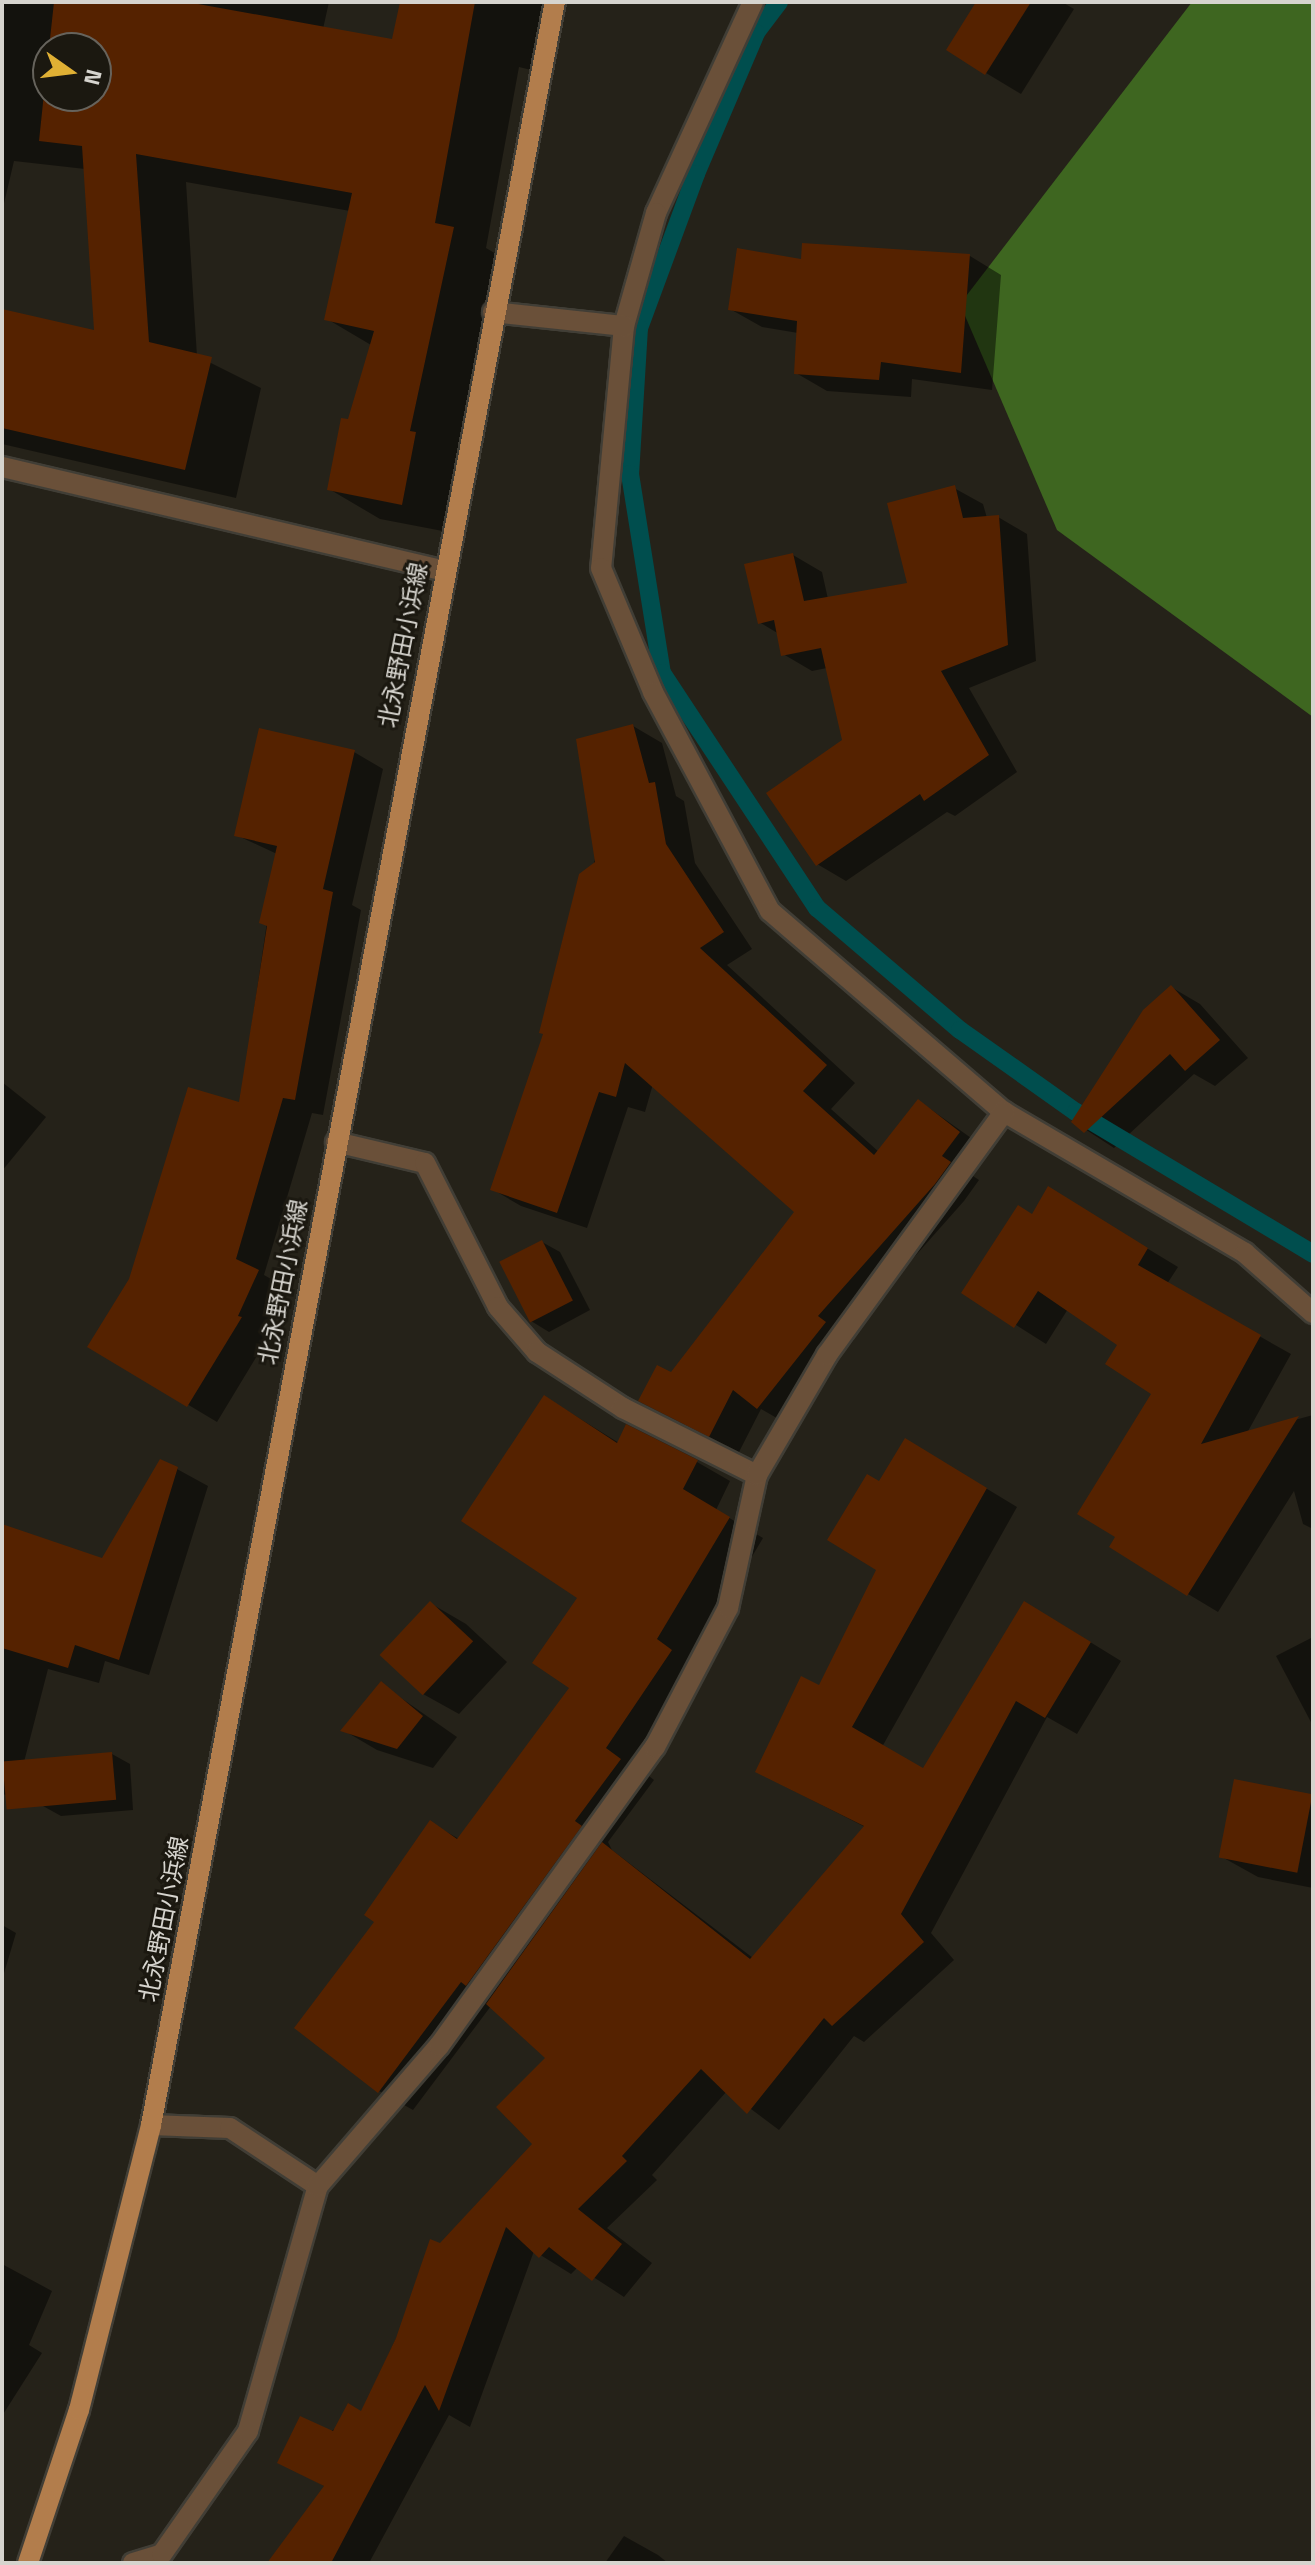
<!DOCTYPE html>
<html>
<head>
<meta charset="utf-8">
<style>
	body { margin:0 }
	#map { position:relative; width:1315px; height:2565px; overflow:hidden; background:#252219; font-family:"Titillium Web","Noto Sans JP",sans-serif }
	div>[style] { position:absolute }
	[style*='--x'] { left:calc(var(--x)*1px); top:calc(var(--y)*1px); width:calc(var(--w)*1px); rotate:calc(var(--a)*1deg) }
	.forest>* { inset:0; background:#3e6620 }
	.shadow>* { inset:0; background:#0007 }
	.stream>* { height:18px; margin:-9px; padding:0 9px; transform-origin:9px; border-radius:9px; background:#004e4e }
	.building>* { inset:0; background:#520; transform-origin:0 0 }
	.roads { filter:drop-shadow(2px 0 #413e36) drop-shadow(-2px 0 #413e36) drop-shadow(0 2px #413e36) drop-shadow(0 -2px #413e36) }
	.minor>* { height:20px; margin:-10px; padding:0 10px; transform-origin:10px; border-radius:10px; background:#6a5039 }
	.major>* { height:20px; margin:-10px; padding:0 10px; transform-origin:10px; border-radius:10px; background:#b27d4c }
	span { translate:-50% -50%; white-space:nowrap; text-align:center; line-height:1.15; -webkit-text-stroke:6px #1b1810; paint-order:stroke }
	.street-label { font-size:24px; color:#d6d4ce }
	.frame { position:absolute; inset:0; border:4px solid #d6d4ce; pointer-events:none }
	.north { position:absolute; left:32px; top:32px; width:80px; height:80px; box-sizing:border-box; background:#1b1810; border:2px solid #66635c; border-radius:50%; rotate:104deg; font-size:22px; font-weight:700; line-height:32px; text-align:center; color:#d6d4ce }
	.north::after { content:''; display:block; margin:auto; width:28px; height:36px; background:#e0b034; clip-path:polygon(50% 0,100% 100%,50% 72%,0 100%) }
</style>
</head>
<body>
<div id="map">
	<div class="forest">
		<i style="clip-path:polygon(1192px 2px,1313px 2px,1313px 717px,1057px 530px,960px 304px)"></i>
	</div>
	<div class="shadow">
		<i style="clip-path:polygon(evenodd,2px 2px,329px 2px,323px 29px,393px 41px,402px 2px,547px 2px,531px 70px,519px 67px,486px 248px,503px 258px,453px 533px,380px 519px,329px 489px,371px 345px,327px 319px,350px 211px,186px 182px,197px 356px,261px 388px,236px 498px,2px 444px,2px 311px,96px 332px,85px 169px,14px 161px,2px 212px,2px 2px,48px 48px,96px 48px,96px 96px,48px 96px,48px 48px)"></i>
		<i style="clip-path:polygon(978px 2px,1062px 2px,1074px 9px,1021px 94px,986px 73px)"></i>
		<i style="clip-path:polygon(970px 256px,1001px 275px,992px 390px,912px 379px,911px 397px,827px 391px,796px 373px,798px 333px,762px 327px,730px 309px,803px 261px)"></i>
		<i style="clip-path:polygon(954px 488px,983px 504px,987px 518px,998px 517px,1027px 534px,1036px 661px,969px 688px,1017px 772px,955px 816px,947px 812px,846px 881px,817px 864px,844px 741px,827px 668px,812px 671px,783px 654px,779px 634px,759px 622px,793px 555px,822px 572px,828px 599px,910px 584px)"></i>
		<i style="clip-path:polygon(633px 726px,662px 743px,676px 796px,684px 801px,695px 863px,752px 949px,727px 965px,855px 1083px,831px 1109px,879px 1152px,919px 1101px,988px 1150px,970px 1174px,979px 1180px,964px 1201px,846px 1334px,854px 1340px,787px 1424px,761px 1409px,739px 1452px,670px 1417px,671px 1375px,796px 1212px,653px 1084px,645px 1112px,628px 1107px,587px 1228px,521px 1206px,492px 1189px,545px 1034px)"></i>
		<i style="clip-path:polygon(354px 752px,383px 769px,352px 905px,361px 910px,323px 1115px,312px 1113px,264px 1275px,287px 1288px,266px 1334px,269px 1336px,217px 1422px,90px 1346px,240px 1105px,277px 854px,236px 835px)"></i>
		<i style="clip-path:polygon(1171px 987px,1200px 1004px,1248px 1058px,1215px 1086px,1194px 1074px,1114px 1148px,1074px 1122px)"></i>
		<i style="clip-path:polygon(2px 1082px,46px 1117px,2px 1171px)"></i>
		<i style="clip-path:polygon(1079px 1207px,1178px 1267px,1167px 1284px,1291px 1354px,1247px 1433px,1313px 1415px,1313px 1529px,1303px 1524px,1294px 1491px,1218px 1612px,1188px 1594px,1154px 1393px,1120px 1345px,1068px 1309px,1046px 1344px,964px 1292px,1034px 1216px)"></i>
		<i style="clip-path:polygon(542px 1242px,560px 1252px,590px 1310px,549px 1332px,531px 1321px)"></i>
		<i style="clip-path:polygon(545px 1397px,619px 1443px,697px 1462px,730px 1481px,716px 1510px,763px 1538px,690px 1661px,639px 1768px,654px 1780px,608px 1842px,612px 1850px,753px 1958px,865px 1827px,757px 1772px,820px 1688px,879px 1569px,879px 1483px,936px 1458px,1017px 1507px,882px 1747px,923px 1771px,1056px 1621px,1121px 1661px,1077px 1734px,1047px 1717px,931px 1933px,954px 1960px,864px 2042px,854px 2036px,779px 2130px,727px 2091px,652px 2175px,657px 2180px,607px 2228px,652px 2263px,624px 2297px,578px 2267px,571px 2274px,534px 2251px,470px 2427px,449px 2415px,369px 2563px,269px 2563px,326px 2487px,280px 2462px,361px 2413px,440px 2245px,535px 2144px,548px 2058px,491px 2006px,413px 2110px,379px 2091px,377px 1922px,431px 1823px,459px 1839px,571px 1687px,580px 1598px)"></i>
		<i style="clip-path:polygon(177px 1469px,208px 1486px,149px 1675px,105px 1661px,99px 1683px,48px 1669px,15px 1797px,2px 1794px,2px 1525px,103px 1561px)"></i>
		<i style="clip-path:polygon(430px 1603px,466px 1624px,507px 1662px,459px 1714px,423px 1694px)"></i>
		<i style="clip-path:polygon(1313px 1637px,1313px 1726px,1276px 1656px)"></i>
		<i style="clip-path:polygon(381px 1684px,457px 1737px,433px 1768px,377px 1750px,343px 1730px)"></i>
		<i style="clip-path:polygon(112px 1754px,130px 1764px,133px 1810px,61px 1816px,43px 1806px)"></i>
		<i style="clip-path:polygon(1236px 1781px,1313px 1796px,1313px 1888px,1258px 1877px,1222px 1857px)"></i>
		<i style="clip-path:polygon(2px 1925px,16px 1933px,2px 1980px)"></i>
		<i style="clip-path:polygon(2px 2264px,52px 2291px,29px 2345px,42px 2353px,2px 2416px)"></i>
		<i style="clip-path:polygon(624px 2536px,658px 2555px,668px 2563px,605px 2563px)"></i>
	</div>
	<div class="stream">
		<i style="--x:779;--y:2;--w:39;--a:127"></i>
		<i style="--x:756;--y:33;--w:153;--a:113.1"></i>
		<i style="--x:696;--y:174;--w:164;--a:110.3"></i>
		<i style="--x:639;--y:328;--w:146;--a:93.5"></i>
		<i style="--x:630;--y:474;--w:202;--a:80.9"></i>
		<i style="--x:662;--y:673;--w:282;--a:56.6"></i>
		<i style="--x:817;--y:908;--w:188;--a:40.5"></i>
		<i style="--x:960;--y:1030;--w:142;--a:35.3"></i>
		<i style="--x:1076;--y:1112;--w:276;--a:30.9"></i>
	</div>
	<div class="building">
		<i style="clip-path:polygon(54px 2px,187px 2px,392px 39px,400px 2px,475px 2px,435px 223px,454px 227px,410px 431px,416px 432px,402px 505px,327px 490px,341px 418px,348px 419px,374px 331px,324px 320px,352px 193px,136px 154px,149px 342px,212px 357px,185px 470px,2px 428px,2px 309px,94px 330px,82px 146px,39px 141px,48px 55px,48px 96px,96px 96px,96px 48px,49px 48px)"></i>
		<i style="clip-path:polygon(976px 2px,1031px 2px,985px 75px,946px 50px)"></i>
		<i style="clip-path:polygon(802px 243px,970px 254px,961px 373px,881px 362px,879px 380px,794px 374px,797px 321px,728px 310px,737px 248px,801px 259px)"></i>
		<i style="clip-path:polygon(955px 485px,963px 518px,999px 515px,1008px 645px,941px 671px,989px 755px,924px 801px,920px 794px,816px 866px,766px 793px,842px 740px,821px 648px,781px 656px,774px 620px,758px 624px,744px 564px,793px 553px,804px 601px,907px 583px,887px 503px)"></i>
		<i style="clip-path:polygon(633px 724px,649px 783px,655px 782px,666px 844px,724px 932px,700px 948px,827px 1065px,803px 1091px,874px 1155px,918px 1099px,960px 1132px,942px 1156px,951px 1162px,935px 1184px,818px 1316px,826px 1322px,757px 1409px,733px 1390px,709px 1437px,638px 1401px,657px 1365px,671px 1372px,794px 1212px,625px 1063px,616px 1097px,599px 1092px,557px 1213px,490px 1190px,543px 1034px,539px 1033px,579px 874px,595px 862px,576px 739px)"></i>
		<i style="clip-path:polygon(259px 728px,355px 750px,323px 889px,333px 892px,295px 1100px,283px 1098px,236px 1259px,259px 1270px,238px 1316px,242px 1317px,187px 1407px,87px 1347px,129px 1279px,188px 1087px,239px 1102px,267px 926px,259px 923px,277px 846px,234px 836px)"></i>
		<i style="clip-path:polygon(1171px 985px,1220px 1040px,1185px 1071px,1170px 1054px,1084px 1133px,1071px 1122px,1143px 1010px)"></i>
		<i style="clip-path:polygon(1048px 1186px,1148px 1248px,1138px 1265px,1261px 1335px,1201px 1444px,1299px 1416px,1187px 1596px,1109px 1547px,1115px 1537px,1077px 1514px,1151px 1394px,1105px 1364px,1117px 1345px,1038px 1291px,1014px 1328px,961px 1293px,1018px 1205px,1032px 1214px)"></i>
		<i style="left:542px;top:1240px;width:68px;height:48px;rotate:63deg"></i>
		<i style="clip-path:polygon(544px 1395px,617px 1443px,626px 1424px,698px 1460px,683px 1489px,730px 1517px,657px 1639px,672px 1650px,606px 1748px,621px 1759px,575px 1821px,582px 1826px,466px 1986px,461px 1982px,378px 2093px,294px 2028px,374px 1922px,364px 1915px,430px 1820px,457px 1839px,569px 1688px,532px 1663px,577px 1598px,461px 1521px)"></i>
		<i style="clip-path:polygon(905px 1438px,987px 1488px,852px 1727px,923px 1768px,1024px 1601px,1091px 1642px,1045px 1718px,1016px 1701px,901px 1914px,924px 1942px,832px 2026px,824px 2018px,747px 2114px,701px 2069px,622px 2156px,627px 2161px,578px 2209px,622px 2244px,592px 2281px,549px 2247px,539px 2258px,506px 2227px,439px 2411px,425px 2385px,331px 2563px,267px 2563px,324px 2486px,277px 2463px,300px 2416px,333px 2431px,348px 2403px,361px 2411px,396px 2338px,430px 2239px,440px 2243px,532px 2144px,496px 2107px,545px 2058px,486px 2004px,602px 1842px,750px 1959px,864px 1826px,755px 1772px,801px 1676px,819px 1685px,876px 1570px,827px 1540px,867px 1474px,879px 1481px)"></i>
		<i style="clip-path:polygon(160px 1459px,178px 1467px,119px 1660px,75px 1645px,68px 1668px,2px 1648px,2px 1524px,102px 1558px)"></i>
		<i style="left:430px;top:1601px;width:59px;height:74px;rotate:43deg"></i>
		<i style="clip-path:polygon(381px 1681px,423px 1716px,397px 1749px,340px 1731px)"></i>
		<i style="left:112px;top:1752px;width:48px;height:110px;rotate:85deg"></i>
		<i style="left:1234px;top:1779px;width:80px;height:80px;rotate:11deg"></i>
	</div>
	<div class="roads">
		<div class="minor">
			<i style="--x:753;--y:2;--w:232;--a:114.7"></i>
			<i style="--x:656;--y:213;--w:117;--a:105.8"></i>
			<i style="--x:624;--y:326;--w:243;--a:95.4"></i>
			<i style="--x:601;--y:568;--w:134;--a:67.2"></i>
			<i style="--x:653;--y:692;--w:248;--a:61.9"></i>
			<i style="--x:770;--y:911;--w:308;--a:40.7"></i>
			<i style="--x:1004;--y:1112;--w:279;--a:30.3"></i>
			<i style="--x:1245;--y:1253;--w:91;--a:41.4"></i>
			<i style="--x:493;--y:312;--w:132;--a:6.1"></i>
			<i style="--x:2;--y:467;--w:454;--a:13.2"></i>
			<i style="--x:336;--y:1142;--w:91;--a:13.3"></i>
			<i style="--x:425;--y:1163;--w:161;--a:63.1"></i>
			<i style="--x:498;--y:1307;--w:60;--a:49.1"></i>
			<i style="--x:537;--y:1352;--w:103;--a:33.1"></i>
			<i style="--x:623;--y:1408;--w:150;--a:26.6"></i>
			<i style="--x:151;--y:2125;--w:79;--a:2.2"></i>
			<i style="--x:230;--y:2128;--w:105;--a:33.4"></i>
			<i style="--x:133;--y:2563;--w:30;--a:-17"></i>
			<i style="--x:162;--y:2554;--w:150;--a:-55"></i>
			<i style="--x:248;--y:2431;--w:255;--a:-74.1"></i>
			<i style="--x:318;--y:2186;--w:185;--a:-49.2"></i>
			<i style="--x:439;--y:2046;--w:369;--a:-54.2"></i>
			<i style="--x:655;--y:1747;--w:157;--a:-62.3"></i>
			<i style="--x:728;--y:1608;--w:136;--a:-77.7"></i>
			<i style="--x:757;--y:1475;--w:139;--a:-59.7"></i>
			<i style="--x:827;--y:1355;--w:301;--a:-53.9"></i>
		</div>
		<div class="major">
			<i style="--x:28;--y:2563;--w:161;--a:-71.6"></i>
			<i style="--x:79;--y:2410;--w:294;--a:-75.8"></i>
			<i style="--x:151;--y:2125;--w:2161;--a:-79.23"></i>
		</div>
	</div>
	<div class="street-label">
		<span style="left:403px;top:645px;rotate:-79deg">北永野田小浜線</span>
		<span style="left:283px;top:1282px;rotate:-79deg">北永野田小浜線</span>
		<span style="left:164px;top:1919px;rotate:-79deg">北永野田小浜線</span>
	</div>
	<div class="frame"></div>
	<div class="north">N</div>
</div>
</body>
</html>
